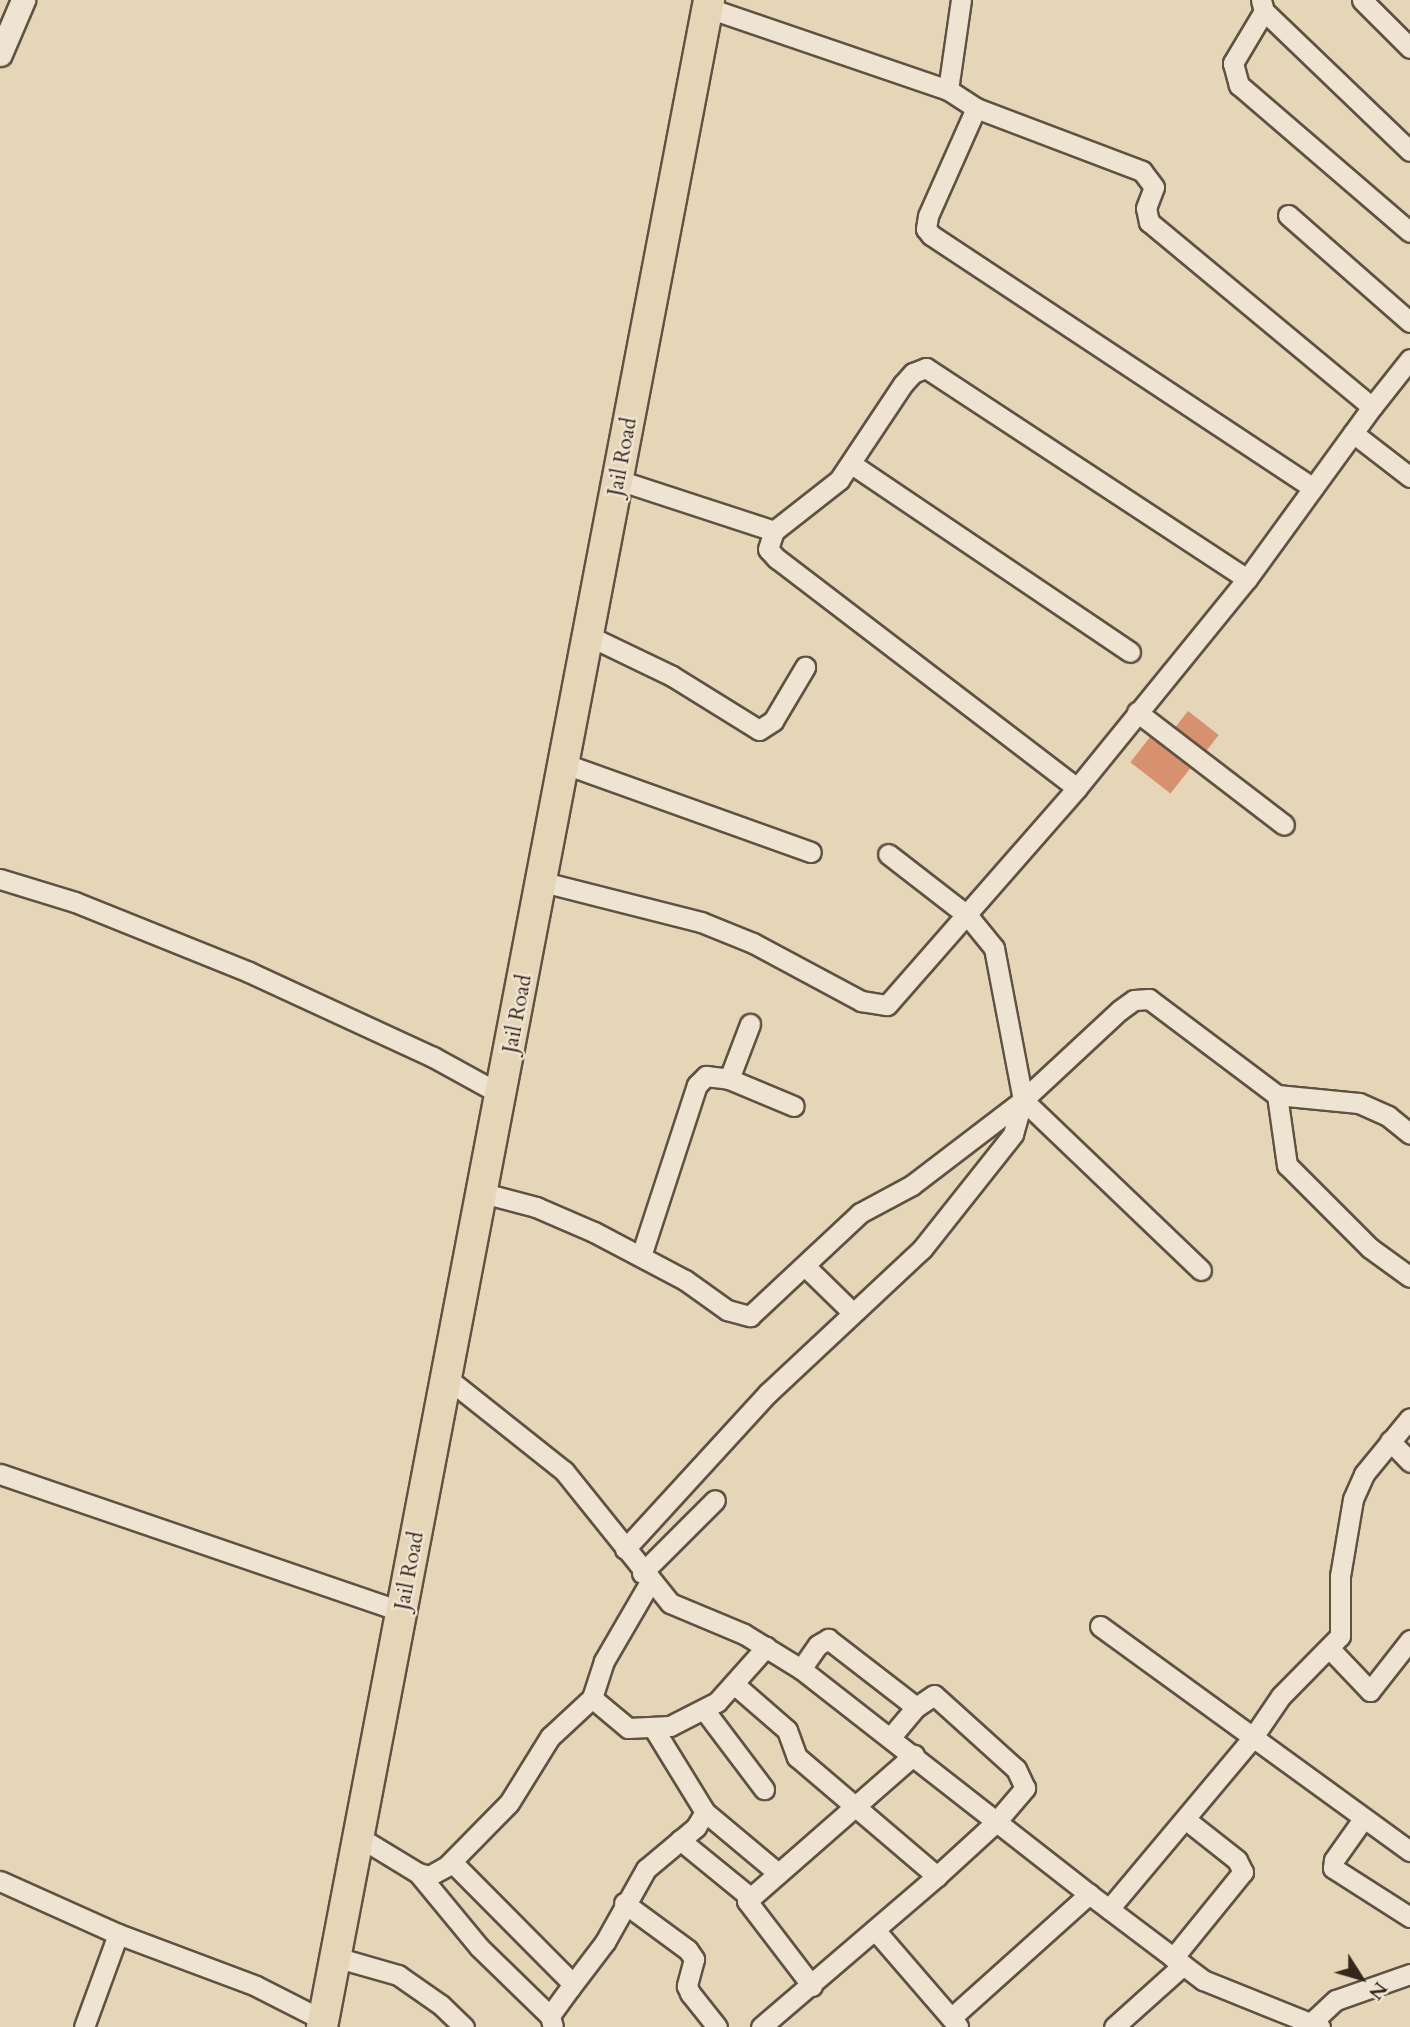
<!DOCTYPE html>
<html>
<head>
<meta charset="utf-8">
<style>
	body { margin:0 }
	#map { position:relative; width:1410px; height:2027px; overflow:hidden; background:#e6d6b8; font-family:Cardo,serif }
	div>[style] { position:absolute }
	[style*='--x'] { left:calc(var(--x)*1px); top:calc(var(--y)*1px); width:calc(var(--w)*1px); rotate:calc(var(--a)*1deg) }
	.building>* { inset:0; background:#d7916e; transform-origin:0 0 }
	.roads { filter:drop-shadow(2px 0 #605243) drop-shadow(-2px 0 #605243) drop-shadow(0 2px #605243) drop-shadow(0 -2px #605243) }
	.minor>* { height:19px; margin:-9.5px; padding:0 9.5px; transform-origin:9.5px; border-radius:9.5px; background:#efe4d1 }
	.tertiary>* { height:23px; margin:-11.5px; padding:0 11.5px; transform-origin:11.5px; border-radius:11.5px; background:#efe4d1 }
	.primary>* { height:30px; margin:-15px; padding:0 15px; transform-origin:15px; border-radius:15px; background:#e6d6b8 }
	span { translate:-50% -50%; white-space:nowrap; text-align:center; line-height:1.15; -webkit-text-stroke:5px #efe4d1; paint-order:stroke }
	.street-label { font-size:21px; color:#34261c }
	.north { position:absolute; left:1326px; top:1943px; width:70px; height:70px; -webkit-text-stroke:5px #efe4d1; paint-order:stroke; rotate:127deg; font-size:19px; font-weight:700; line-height:28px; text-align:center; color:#34261c }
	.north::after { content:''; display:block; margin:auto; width:24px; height:32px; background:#34261c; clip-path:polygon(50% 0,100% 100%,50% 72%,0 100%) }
</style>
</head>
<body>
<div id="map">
	<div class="building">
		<i style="left:1188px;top:711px;width:39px;height:20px;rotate:38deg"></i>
		<i style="left:1150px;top:737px;width:51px;height:32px;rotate:38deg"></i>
	</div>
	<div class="roads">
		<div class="minor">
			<i style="--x:1261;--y:0;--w:11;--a:75"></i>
			<i style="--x:1264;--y:11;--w:61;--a:120.8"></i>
			<i style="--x:1233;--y:63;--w:23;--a:75"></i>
			<i style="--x:1239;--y:85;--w:225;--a:40.7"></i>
			<i style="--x:1362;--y:0;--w:68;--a:45"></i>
			<i style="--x:1264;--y:11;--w:202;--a:43.8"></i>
			<i style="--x:948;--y:90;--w:91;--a:-81.8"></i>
			<i style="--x:976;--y:108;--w:118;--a:114"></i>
			<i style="--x:928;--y:216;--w:13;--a:99"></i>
			<i style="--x:926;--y:229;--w:8;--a:50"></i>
			<i style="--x:931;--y:235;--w:458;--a:33.5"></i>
			<i style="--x:1288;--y:215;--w:162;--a:41.3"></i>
			<i style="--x:1372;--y:407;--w:61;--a:-51.6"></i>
			<i style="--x:1353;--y:433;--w:72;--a:37.7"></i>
			<i style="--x:853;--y:465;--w:334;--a:34"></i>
			<i style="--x:618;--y:480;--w:164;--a:18.1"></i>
			<i style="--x:589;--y:636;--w:92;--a:25.7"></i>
			<i style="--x:672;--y:676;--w:102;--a:31.8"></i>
			<i style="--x:759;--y:730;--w:17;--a:-33"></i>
			<i style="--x:773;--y:721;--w:63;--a:-59.3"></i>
			<i style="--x:1137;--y:712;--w:185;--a:37.5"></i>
			<i style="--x:565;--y:764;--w:261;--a:19.7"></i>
			<i style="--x:1077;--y:788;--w:377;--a:-142.6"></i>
			<i style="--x:777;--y:559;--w:13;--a:-132"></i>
			<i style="--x:768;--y:549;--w:19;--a:-72"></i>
			<i style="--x:774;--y:531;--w:83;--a:-38.1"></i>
			<i style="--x:839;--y:480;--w:115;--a:-56.3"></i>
			<i style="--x:903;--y:384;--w:15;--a:-48"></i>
			<i style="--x:913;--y:373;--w:14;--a:-21"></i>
			<i style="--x:926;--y:368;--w:384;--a:33.3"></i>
			<i style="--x:0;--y:879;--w:78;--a:17"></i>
			<i style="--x:75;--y:902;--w:188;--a:21.9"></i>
			<i style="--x:249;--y:972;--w:203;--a:24.8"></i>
			<i style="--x:433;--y:1057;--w:79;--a:28.8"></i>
			<i style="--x:543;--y:882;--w:163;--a:14.2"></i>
			<i style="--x:701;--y:922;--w:56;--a:22"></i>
			<i style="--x:753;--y:943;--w:123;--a:28.2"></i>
			<i style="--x:861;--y:1001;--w:26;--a:9"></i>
			<i style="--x:887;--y:1005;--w:288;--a:-48.8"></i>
			<i style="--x:1077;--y:788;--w:269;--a:-50.9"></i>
			<i style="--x:1247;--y:579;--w:213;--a:-54"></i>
			<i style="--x:1372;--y:407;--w:290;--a:-140.3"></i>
			<i style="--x:1149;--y:222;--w:14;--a:-102"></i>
			<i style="--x:1146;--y:208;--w:22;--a:-69"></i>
			<i style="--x:1154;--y:187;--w:20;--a:-127"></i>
			<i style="--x:1142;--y:171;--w:178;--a:-159.2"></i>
			<i style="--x:976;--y:108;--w:33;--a:-147"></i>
			<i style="--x:948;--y:90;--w:254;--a:-161.1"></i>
			<i style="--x:729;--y:1079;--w:59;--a:-69.1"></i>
			<i style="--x:1277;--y:1095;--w:71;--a:81.9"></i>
			<i style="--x:1287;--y:1165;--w:117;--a:45"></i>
			<i style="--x:1370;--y:1248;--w:49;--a:35.9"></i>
			<i style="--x:1023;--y:1100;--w:246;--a:43.7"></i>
			<i style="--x:483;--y:1193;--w:55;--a:14.8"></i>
			<i style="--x:536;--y:1207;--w:63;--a:23.3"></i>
			<i style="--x:594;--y:1232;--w:103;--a:27.8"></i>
			<i style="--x:685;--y:1280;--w:52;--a:35.5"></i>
			<i style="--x:727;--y:1310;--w:24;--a:15"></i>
			<i style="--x:750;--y:1316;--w:151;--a:-43.1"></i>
			<i style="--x:860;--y:1213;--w:59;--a:-28.3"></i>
			<i style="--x:912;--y:1185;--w:140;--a:-37.4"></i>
			<i style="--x:1023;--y:1100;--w:132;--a:-42.9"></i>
			<i style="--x:1120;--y:1010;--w:17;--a:-36"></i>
			<i style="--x:1134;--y:1000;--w:15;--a:-4"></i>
			<i style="--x:1149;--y:999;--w:160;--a:36.9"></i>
			<i style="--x:1277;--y:1095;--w:82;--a:5.6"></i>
			<i style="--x:1359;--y:1103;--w:32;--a:24"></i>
			<i style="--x:1388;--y:1116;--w:28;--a:39"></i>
			<i style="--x:641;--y:1256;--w:180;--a:-71.9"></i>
			<i style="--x:697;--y:1085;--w:13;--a:-45"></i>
			<i style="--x:706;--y:1076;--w:23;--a:7"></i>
			<i style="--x:729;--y:1079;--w:70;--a:22.6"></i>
			<i style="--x:805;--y:1266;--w:67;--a:44.4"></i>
			<i style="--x:447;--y:1378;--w:149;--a:38.5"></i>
			<i style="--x:564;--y:1471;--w:169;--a:51.2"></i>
			<i style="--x:670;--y:1603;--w:80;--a:22.7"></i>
			<i style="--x:744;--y:1634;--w:67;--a:31.6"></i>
			<i style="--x:801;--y:1669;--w:365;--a:38"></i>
			<i style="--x:1390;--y:1441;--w:29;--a:46"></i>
			<i style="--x:0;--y:1474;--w:425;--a:18.9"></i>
			<i style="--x:625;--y:1549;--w:212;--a:-47.5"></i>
			<i style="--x:768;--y:1393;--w:211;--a:-43.1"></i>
			<i style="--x:922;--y:1249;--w:147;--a:-51.6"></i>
			<i style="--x:1013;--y:1134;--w:35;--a:-74"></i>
			<i style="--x:1023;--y:1100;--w:155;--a:-100.8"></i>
			<i style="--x:994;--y:948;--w:41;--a:-129.1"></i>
			<i style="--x:968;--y:916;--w:101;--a:-142.2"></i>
			<i style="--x:642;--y:1573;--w:103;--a:-45"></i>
			<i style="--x:1100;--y:1626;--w:383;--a:36"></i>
			<i style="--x:1330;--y:1649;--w:58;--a:46.4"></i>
			<i style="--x:1370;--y:1691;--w:65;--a:-51.9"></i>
			<i style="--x:801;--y:1669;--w:29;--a:-55"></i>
			<i style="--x:818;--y:1645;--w:12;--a:-31"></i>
			<i style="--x:828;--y:1639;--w:111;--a:37.7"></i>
			<i style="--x:734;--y:1684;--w:70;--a:41"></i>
			<i style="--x:787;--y:1730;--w:29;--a:70"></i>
			<i style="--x:797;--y:1757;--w:184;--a:40.4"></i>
			<i style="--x:592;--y:1698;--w:47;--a:39.8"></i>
			<i style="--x:628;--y:1728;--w:42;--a:-2.7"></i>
			<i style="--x:670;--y:1726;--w:53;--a:-27.1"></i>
			<i style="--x:717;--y:1702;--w:74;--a:-48.3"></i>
			<i style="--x:705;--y:1711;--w:98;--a:52.9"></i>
			<i style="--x:705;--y:1812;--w:95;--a:39.9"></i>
			<i style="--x:1363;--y:1819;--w:50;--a:125.3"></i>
			<i style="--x:1334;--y:1860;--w:8;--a:97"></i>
			<i style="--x:1333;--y:1868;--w:91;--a:32.5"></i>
			<i style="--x:359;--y:1837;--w:69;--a:31.4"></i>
			<i style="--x:418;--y:1873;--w:11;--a:15"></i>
			<i style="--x:429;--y:1876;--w:21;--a:-29"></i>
			<i style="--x:447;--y:1866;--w:88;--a:-45.5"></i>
			<i style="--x:509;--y:1803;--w:78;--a:-58.2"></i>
			<i style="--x:550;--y:1737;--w:57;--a:-42.9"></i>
			<i style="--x:592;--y:1698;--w:39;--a:-72"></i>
			<i style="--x:604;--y:1661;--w:91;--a:-59.8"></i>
			<i style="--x:680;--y:1840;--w:90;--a:39.2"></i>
			<i style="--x:452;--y:1862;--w:168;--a:45.2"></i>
			<i style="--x:570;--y:1981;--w:7;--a:90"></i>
			<i style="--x:570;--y:1988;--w:34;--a:126"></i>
			<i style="--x:550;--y:2016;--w:11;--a:75"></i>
			<i style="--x:418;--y:1873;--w:96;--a:50.5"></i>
			<i style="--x:479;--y:1947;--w:99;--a:44.2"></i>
			<i style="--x:0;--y:1881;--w:129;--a:24.2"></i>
			<i style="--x:118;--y:1934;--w:147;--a:20.6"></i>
			<i style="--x:256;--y:1986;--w:75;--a:26.9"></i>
			<i style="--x:624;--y:1903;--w:79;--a:36.3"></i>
			<i style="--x:688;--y:1950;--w:11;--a:56"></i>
			<i style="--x:694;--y:1959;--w:28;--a:105"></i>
			<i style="--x:687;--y:1986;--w:8;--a:67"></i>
			<i style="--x:690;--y:1993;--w:43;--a:51.5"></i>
			<i style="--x:1109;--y:1909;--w:221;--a:-50"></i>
			<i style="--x:1251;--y:1740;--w:53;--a:-55.7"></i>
			<i style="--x:1281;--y:1696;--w:84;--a:-45.5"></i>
			<i style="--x:1340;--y:1636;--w:60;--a:-90"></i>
			<i style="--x:1340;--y:1576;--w:78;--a:-80.4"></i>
			<i style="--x:1353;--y:1499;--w:27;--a:-66"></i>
			<i style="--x:1364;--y:1474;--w:72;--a:-50.6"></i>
			<i style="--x:875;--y:1930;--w:127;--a:49.2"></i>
			<i style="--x:335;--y:1957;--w:66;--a:15.9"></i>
			<i style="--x:398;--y:1975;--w:52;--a:34.9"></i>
			<i style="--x:441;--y:2005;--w:32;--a:44"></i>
			<i style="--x:1173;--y:1958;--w:111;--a:-50.9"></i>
			<i style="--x:1243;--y:1872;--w:13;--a:-117"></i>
			<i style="--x:1237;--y:1860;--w:66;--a:-141.7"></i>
			<i style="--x:812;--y:1986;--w:107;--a:-127.4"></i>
			<i style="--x:747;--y:1901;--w:222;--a:-41.2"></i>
			<i style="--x:570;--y:1988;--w:58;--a:-52.7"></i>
			<i style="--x:605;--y:1942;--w:84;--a:-60.7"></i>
			<i style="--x:646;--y:1869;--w:65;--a:-40"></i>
			<i style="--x:696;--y:1827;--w:17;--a:-59"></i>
			<i style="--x:705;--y:1812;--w:97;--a:-121.6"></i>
			<i style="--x:951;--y:2018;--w:186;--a:-41.9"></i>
			<i style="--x:1089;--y:1894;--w:143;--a:37"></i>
			<i style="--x:1203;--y:1980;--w:126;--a:21.9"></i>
			<i style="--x:1311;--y:2023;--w:34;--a:-43"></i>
			<i style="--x:1336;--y:2000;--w:78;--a:-19.4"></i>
			<i style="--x:84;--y:2027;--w:99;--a:-69.9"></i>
			<i style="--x:761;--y:2027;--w:232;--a:-40.6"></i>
			<i style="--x:937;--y:1876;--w:80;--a:-42.5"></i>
			<i style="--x:996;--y:1822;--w:45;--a:-49.5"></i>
			<i style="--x:1025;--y:1788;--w:21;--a:-115"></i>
			<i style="--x:1016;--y:1769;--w:110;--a:-137.9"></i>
			<i style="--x:934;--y:1695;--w:22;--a:146"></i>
			<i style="--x:916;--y:1707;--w:39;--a:130"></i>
			<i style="--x:1114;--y:2027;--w:93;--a:-41.9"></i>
		</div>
		<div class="tertiary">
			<i style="--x:0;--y:54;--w:59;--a:-66.9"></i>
		</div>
		<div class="primary">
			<i style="--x:322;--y:2027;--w:2064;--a:-79.19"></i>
		</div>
	</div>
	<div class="street-label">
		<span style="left:623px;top:457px;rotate:-79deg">Jail Road</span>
		<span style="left:518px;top:1014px;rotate:-79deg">Jail Road</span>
		<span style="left:410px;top:1571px;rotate:-79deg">Jail Road</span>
	</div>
	<div class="north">N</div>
</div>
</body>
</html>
